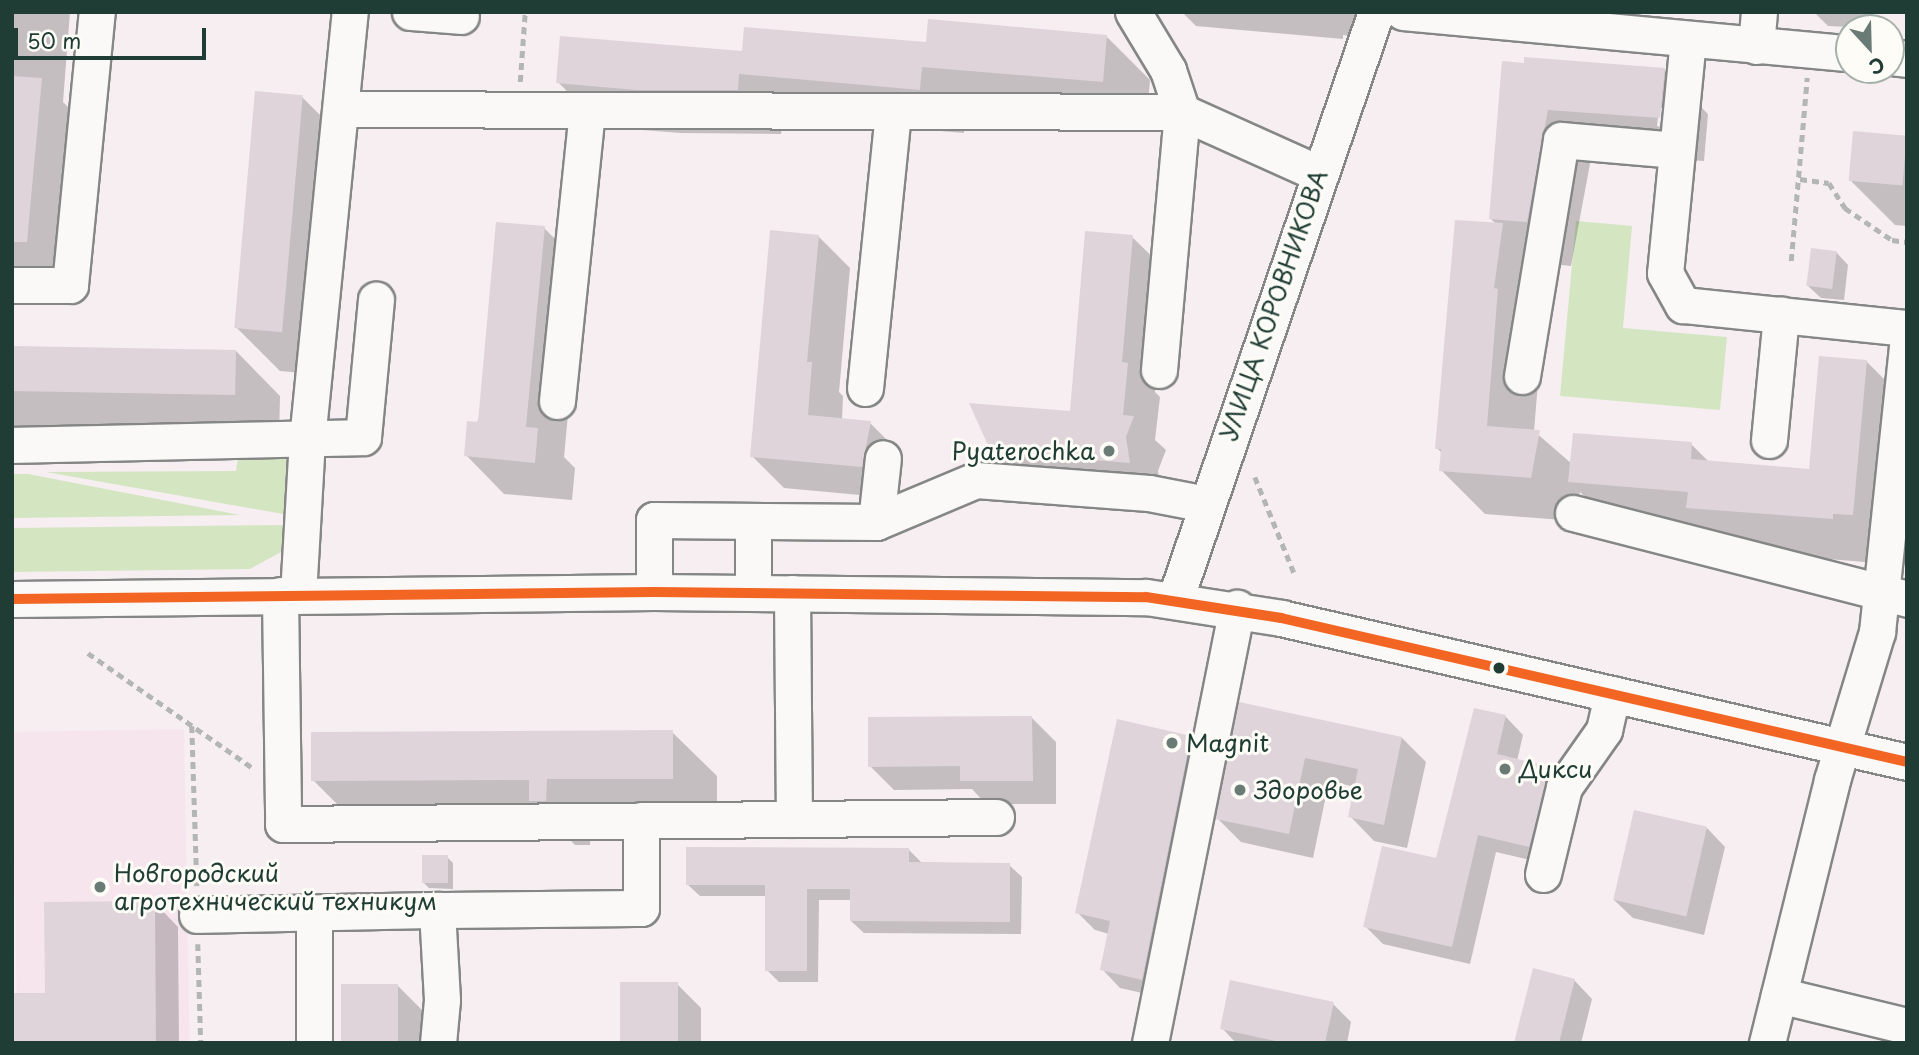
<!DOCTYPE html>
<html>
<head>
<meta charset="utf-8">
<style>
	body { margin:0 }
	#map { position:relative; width:1919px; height:1055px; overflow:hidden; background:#f6eef1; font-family:"Playpen Sans",sans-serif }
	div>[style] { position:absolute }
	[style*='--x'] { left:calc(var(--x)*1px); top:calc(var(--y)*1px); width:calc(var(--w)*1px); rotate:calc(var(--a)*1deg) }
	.built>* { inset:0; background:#f7e5ee; transform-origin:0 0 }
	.green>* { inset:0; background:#d4e5c1 }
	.shadow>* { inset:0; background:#0003 }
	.building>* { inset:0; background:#dfd4da; transform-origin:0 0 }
	.path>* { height:4.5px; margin-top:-2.25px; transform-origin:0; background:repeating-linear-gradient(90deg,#b4b6b5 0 7px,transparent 0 12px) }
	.roads { filter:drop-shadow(2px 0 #858787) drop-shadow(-2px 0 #858787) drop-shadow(0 2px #858787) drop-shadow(0 -2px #858787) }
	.minor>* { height:35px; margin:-17.5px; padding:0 17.5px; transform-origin:17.5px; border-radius:17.5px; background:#faf9f8 }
	.bus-1>* { height:10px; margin:-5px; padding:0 5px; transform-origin:5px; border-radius:5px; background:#f26522 }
	.dots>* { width:19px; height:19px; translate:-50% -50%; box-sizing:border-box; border:4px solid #fdfcf7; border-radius:50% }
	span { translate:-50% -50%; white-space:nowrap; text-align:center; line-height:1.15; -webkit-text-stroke:6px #fdfcf7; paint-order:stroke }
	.street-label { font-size:24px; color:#1f3d34 }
	.poi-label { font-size:24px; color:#1f3d34 }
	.right { translate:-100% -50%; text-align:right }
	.left { translate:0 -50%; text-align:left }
	.frame { position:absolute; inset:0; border:14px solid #1f3d34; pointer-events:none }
	.north { position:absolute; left:1835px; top:14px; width:70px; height:70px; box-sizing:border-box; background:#fdfcf7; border:2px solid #a4b0a9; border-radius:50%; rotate:158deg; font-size:19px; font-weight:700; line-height:28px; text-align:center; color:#1f3d34 }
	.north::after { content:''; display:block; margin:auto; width:24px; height:32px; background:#6a7b76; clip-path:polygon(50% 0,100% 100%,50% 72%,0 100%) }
	.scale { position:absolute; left:14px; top:28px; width:192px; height:32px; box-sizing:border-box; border:4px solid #1f3d34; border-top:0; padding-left:9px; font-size:21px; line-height:24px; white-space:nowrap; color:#1f3d34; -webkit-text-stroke:5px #fdfcf7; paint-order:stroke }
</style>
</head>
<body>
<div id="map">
	<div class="built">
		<i style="left:184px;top:729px;width:314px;height:172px;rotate:89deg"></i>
	</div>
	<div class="green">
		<i style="clip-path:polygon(1576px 221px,1632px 226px,1623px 328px,1727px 337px,1720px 410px,1560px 396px)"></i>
		<i style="clip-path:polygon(245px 453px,287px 456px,293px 465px,289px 515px,46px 472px,236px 471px,238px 458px)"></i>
		<i style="clip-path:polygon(12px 474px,28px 474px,240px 515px,12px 518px)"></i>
		<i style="clip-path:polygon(288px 525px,281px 552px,250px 569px,12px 572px,12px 528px)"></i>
	</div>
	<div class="shadow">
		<i style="clip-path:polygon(12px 12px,70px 12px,63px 102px,85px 124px,69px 302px,12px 287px)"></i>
		<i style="clip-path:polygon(1182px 12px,1366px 12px,1364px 37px,1343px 35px,1343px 39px,1196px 26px)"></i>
		<i style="clip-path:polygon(1814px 12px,1873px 12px,1872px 28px,1828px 26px)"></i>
		<i style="clip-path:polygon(1106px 36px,1150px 80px,1146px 125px,966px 110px,964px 133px,783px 118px,781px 134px,681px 133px,602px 127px,558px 82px,744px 53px)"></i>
		<i style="clip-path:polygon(evenodd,1504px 63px,1664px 70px,1708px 114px,1704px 161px,1592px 153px,1571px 266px,1541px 263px,1542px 335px,1534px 431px,1572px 464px,1691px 444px,1710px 463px,1810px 471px,1866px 361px,1907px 402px,1876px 563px,1732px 551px,1614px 526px,1580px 492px,1575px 521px,1485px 514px,1441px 470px,1442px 453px,1437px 448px,1497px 225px,1491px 219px,1504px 63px,1659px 108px,1663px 108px,1661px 127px,1657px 126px,1659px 108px)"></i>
		<i style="clip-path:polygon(302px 97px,346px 141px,326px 375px,280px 371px,236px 327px)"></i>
		<i style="clip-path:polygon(1907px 137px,1907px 226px,1895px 225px,1851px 181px)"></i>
		<i style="clip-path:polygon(544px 228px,582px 266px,564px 457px,575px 468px,572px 500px,504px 494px,466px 455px)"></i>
		<i style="clip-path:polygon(818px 236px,850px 268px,839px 392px,843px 396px,842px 420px,870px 423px,902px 455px,893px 498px,784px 488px,752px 456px)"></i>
		<i style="clip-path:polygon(1132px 237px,1165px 269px,1155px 392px,1160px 397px,1155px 440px,1166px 450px,1158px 471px,1162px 495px,1026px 484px,993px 451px,972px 405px,1071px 412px)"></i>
		<i style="clip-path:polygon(1836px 252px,1848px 265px,1844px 300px,1821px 298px,1808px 286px)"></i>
		<i style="clip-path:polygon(12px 347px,236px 351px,280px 396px,279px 439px,12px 434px)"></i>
		<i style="clip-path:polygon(1240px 704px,1402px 738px,1426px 762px,1407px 848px,1374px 841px,1350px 816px,1356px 787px,1329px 781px,1313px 858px,1241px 842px,1217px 818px)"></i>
		<i style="clip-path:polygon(1505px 716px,1523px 735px,1517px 761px,1550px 768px,1568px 786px,1547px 864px,1496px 852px,1470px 964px,1383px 944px,1365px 926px,1437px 860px)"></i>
		<i style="clip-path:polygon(1032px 718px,1056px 742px,1056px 804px,986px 804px,972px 789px,894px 790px,870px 766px)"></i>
		<i style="clip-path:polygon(672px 732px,717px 776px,717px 822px,591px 823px,590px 845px,575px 845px,553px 823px,357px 824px,313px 780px)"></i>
		<i style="clip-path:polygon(1190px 737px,1208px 756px,1160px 997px,1120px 988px,1102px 969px,1109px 934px,1095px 930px,1077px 912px)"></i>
		<i style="clip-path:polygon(1707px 828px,1725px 847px,1704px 935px,1633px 918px,1614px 900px)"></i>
		<i style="clip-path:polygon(909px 850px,921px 862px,1009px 865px,1022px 877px,1021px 934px,864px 933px,851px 921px,852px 900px,819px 900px,818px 982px,779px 982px,767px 970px,767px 896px,700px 896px,687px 884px)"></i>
		<i style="clip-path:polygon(447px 857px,453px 863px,453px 889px,429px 888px,424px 883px)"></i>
		<i style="clip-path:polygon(155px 903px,178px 927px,179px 1043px,12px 1043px,46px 995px)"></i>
		<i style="clip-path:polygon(1574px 980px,1592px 999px,1581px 1043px,1516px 1043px)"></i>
		<i style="clip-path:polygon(677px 984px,701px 1008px,701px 1043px,621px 1043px)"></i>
		<i style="clip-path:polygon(397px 985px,431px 1019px,431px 1043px,343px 1043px)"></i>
		<i style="clip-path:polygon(1333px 1004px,1351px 1022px,1347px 1043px,1236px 1043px,1222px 1028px)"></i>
	</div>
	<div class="building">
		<i style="clip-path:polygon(928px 19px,1107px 35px,1103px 82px,922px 67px,920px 90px,739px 74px,738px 90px,636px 90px,556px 83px,560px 36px,742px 51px,744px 27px,926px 42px)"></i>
		<i style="clip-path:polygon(1524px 57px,1665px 68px,1660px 118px,1548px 110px,1527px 222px,1489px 219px,1502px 61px,1524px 63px)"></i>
		<i style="clip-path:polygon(12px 76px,42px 78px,27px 242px,12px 242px)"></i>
		<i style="left:255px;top:91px;width:48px;height:238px;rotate:5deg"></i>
		<i style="left:1853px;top:131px;width:54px;height:50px;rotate:5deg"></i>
		<i style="clip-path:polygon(1455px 220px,1503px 223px,1494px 288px,1498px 289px,1487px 426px,1540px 430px,1531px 478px,1439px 471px,1441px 449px,1435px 449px)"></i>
		<i style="clip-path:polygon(496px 222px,545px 226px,526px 427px,538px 428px,535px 463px,464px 456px,467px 421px,478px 422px)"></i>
		<i style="clip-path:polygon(770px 230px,819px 235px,807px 362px,812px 362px,808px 415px,871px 421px,862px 467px,750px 457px)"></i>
		<i style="clip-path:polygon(1085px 231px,1133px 235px,1122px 362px,1128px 363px,1123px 415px,1134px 416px,1126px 437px,1130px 463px,991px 452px,969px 403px,1070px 411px)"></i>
		<i style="left:1811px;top:248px;width:26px;height:38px;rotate:7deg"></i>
		<i style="left:12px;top:346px;width:224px;height:45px;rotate:1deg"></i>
		<i style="clip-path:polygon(1819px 356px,1867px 360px,1853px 515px,1833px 514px,1833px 519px,1686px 508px,1688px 492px,1568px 482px,1573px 433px,1692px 442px,1691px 459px,1809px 469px)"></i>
		<i style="clip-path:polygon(1239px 702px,1402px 737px,1384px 825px,1348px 817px,1358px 769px,1305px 758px,1289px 834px,1215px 819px)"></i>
		<i style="clip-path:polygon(1474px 708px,1506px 715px,1497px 754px,1551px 767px,1529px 847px,1478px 835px,1452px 947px,1363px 927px,1382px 846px,1436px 858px)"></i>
		<i style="clip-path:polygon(1032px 716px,1033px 781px,960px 781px,960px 766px,868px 767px,868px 717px)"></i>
		<i style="clip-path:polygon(1117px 719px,1191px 736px,1142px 980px,1100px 970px,1110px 921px,1075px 913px)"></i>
		<i style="clip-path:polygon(673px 730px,673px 779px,547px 779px,546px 801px,529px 801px,529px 780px,311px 781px,311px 732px)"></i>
		<i style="left:1634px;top:810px;width:75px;height:92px;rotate:13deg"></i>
		<i style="clip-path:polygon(686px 847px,909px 848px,909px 862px,1010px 863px,1010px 922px,850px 921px,850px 889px,807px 889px,807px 971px,765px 971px,765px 885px,686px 885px)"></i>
		<i style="left:422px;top:855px;width:26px;height:28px"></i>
		<i style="clip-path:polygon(155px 901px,156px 1043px,12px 1043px,12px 993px,45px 993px,44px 902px)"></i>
		<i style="clip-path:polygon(1533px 968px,1575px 979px,1559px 1043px,1514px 1043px)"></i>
		<i style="clip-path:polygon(1230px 980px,1334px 1002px,1325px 1043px,1285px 1043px,1220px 1029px)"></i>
		<i style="left:620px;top:982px;width:58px;height:61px"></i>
		<i style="left:341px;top:984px;width:57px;height:59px"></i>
	</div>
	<div class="path">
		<i style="--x:520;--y:82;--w:70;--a:-85.9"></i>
		<i style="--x:1800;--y:179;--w:29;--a:8"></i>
		<i style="--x:1829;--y:183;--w:30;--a:57"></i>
		<i style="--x:1845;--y:208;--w:57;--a:34.2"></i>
		<i style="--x:1892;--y:240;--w:15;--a:8"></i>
		<i style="--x:1791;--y:261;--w:184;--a:-85"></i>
		<i style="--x:1255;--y:477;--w:106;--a:67.8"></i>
		<i style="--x:88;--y:653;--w:203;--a:34.9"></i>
		<i style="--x:192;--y:726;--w:160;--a:88.2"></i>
		<i style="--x:198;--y:944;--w:99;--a:88.3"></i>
	</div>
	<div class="roads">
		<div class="minor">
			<i style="--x:410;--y:12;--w:51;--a:4.5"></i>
			<i style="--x:1133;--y:12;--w:68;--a:58.9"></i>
			<i style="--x:1168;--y:70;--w:44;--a:71.6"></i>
			<i style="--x:1182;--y:112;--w:149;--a:24.2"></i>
			<i style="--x:1403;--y:12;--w:448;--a:5.3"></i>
			<i style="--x:1688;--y:39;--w:235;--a:95.6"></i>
			<i style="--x:1665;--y:273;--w:37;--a:61"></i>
			<i style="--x:1683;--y:305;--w:225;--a:5.9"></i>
			<i style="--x:1756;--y:46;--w:34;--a:-85"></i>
			<i style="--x:1891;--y:57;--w:16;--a:7"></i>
			<i style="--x:341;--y:109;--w:841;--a:0.2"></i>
			<i style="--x:1182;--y:112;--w:259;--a:95.1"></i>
			<i style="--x:12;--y:285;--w:58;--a:0"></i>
			<i style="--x:70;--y:285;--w:274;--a:-84.4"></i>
			<i style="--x:1522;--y:376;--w:239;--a:-80.6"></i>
			<i style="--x:1561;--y:140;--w:115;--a:5"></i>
			<i style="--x:865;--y:388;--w:278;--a:-84.2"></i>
			<i style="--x:557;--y:401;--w:292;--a:-84.1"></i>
			<i style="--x:1769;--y:440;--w:126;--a:-84.5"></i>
			<i style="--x:12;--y:445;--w:351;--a:-1.3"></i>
			<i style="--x:363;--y:437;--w:138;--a:-84.6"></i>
			<i style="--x:1573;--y:513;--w:345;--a:14.4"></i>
			<i style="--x:876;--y:522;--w:64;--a:-83.8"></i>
			<i style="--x:654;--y:592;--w:72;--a:-90"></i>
			<i style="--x:654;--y:520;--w:222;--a:0.5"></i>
			<i style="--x:876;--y:522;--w:108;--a:-22.8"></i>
			<i style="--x:976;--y:480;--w:173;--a:4.3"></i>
			<i style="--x:1149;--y:493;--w:58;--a:10.9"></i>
			<i style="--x:753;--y:592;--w:71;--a:-90"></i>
			<i style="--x:792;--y:593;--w:226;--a:89.5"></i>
			<i style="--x:280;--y:595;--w:229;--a:89.2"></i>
			<i style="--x:283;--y:824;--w:713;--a:-0.56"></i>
			<i style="--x:298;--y:595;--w:155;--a:-86.7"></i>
			<i style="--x:307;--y:440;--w:430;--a:-84.3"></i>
			<i style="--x:12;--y:599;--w:642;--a:-0.62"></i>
			<i style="--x:654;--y:592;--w:492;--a:0.6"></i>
			<i style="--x:1146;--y:597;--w:137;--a:8.8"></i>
			<i style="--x:1281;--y:618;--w:642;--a:12.95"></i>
			<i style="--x:1175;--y:600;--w:621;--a:-71.13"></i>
			<i style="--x:1543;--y:874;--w:89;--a:-76.4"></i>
			<i style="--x:1564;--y:787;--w:70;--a:-54.9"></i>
			<i style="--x:1604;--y:730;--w:37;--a:-77"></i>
			<i style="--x:437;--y:910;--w:204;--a:-0.6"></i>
			<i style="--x:641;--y:908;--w:88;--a:-90"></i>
			<i style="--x:314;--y:913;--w:130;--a:90"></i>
			<i style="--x:197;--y:915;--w:240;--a:-1.2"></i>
			<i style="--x:437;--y:910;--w:90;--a:86.8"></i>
			<i style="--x:442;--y:1000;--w:43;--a:95.3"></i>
			<i style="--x:1779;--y:995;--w:132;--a:13.6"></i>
			<i style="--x:1150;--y:1043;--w:444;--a:-78.7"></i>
			<i style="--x:1767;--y:1043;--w:271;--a:-76.1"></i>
			<i style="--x:1832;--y:780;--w:155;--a:-73.1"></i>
			<i style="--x:1877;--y:632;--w:287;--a:-84"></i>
		</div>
	</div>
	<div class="bus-1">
		<i style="--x:12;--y:599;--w:642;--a:-0.62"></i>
		<i style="--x:654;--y:592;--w:492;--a:0.6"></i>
		<i style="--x:1146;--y:597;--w:137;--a:8.8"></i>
		<i style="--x:1281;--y:618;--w:642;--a:12.95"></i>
	</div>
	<div class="dots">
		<i style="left:1109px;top:451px;background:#6a7b76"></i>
		<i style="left:1499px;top:668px;background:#1f3d34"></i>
		<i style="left:1172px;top:743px;background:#6a7b76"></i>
		<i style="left:1505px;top:769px;background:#6a7b76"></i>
		<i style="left:1240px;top:790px;background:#6a7b76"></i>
		<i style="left:100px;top:887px;background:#6a7b76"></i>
	</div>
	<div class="street-label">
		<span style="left:1273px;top:305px;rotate:-71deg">УЛИЦА КОРОВНИКОВА</span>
	</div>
	<div class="poi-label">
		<span class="right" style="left:1095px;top:451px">Pyaterochka</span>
		<span class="left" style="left:1186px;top:743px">Magnit</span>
		<span class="left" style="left:1519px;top:769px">Дикси</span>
		<span class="left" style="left:1254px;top:790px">Здоровье</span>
		<span class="left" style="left:114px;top:887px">Новгородский<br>агротехнический техникум</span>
	</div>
	<div class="frame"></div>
	<div class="north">С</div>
	<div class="scale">50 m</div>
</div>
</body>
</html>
